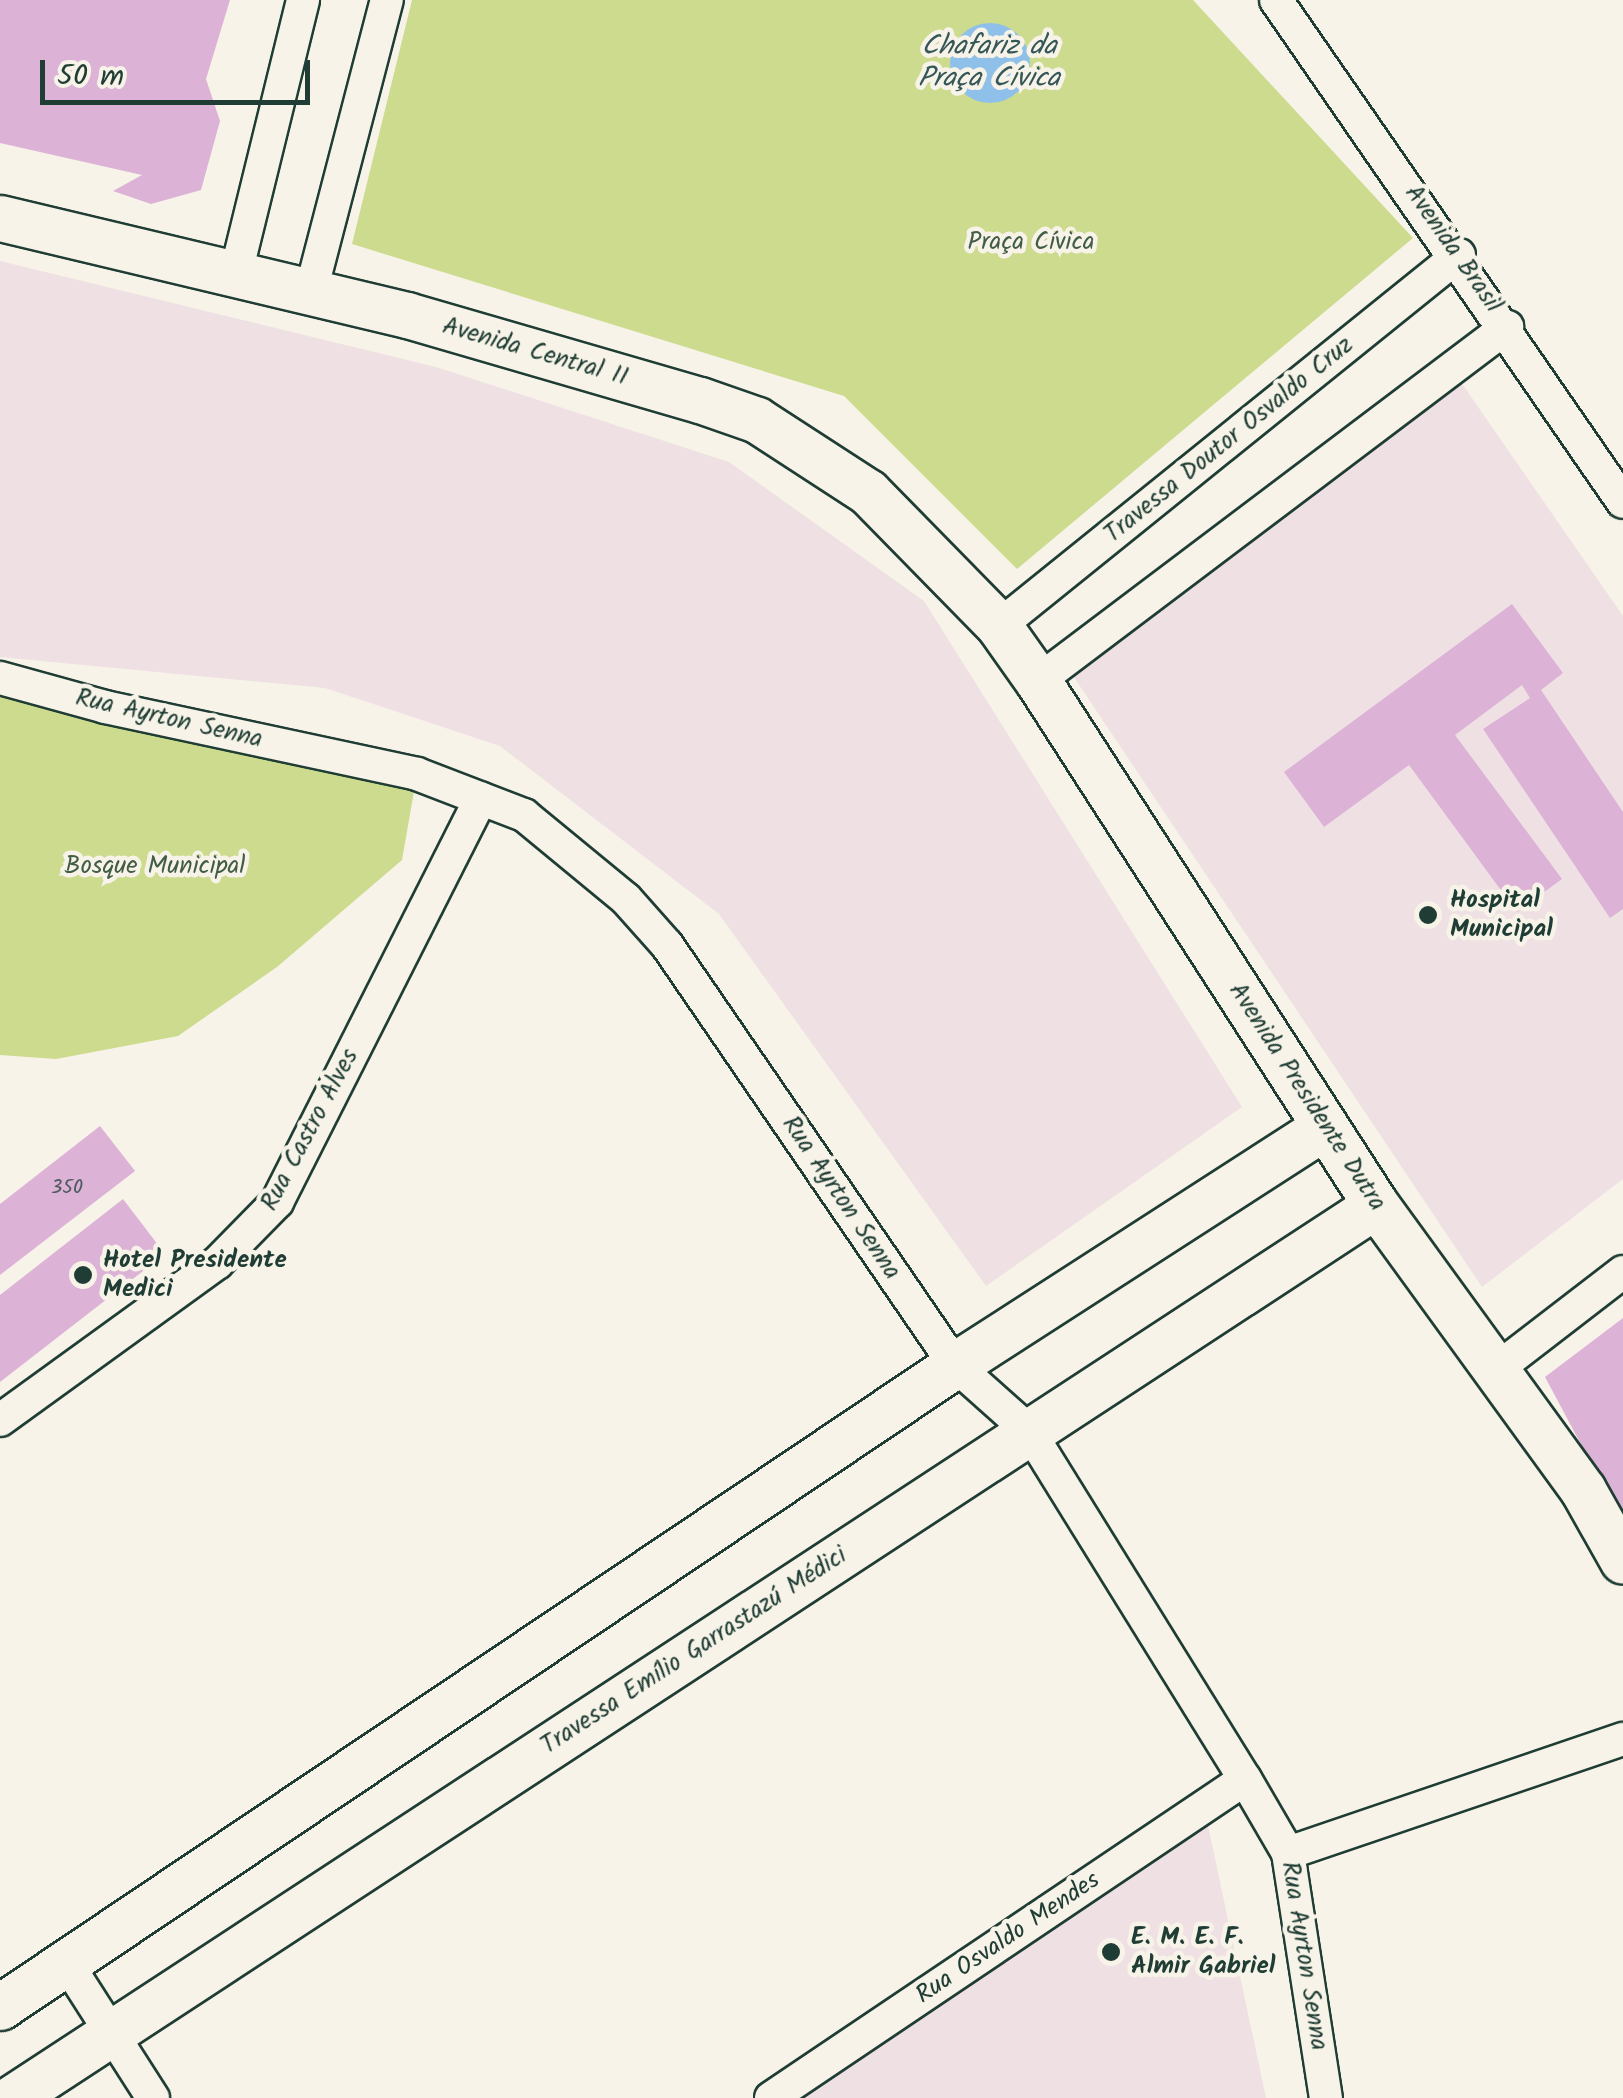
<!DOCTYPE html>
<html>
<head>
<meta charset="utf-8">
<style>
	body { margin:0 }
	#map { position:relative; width:1623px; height:2098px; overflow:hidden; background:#f7f3e8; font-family:Kalam,sans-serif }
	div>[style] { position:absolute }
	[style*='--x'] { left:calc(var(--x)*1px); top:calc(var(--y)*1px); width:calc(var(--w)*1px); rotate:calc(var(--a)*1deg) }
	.built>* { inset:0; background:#efe0e3 }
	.green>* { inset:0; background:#cddb8f }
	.water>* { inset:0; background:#8fc0ea }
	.round { border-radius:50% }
	.building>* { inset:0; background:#dcb2d7 }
	.roads { filter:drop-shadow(2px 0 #1f3d34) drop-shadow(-2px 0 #1f3d34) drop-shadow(0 2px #1f3d34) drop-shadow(0 -2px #1f3d34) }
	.street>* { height:32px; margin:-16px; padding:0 16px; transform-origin:16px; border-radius:16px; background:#f7f3e8 }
	.secondary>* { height:45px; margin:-22.5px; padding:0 22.5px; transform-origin:22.5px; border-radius:22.5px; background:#f7f3e8 }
	.dots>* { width:28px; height:28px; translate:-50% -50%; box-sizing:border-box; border:5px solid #f7f3e8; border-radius:50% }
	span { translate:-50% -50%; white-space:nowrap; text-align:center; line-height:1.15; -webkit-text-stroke:9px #f7f3e8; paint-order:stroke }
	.number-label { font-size:20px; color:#4e5a5d }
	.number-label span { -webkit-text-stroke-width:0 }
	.park-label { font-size:25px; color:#425d46 }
	.street-label { font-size:25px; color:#1f3d34 }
	.poi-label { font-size:25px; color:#1f3d34; font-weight:700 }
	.left { translate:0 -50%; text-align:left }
	.water-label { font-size:28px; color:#355758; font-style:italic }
	.scale { position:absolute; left:40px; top:60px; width:270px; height:45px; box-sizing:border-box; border:5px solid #1f3d34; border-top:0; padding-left:12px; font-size:30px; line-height:35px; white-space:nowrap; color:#1f3d34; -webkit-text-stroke:8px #f7f3e8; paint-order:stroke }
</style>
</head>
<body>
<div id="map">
	<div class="built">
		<i style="clip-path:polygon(0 261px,436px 367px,729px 462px,924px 601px,1242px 1107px,986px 1286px,719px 914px,500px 746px,325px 688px,0 657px)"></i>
		<i style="clip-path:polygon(1458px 378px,1623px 616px,1623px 1179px,1482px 1287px,1057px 652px)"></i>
		<i style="clip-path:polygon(1204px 1807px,1266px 2098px,771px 2098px)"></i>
	</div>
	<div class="green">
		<i style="clip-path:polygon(412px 0,1193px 0,1413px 238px,1017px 569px,844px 396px,352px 244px)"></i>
		<i style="clip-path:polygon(0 671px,417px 774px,402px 860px,277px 967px,178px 1036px,56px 1059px,0 1055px)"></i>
	</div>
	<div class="water">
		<i class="round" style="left:950px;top:23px;width:80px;height:80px"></i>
	</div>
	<div class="building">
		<i style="clip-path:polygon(0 0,230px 0,206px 79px,220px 121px,201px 190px,151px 204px,113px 191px,142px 175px,0 143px)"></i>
		<i style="clip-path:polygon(1512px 604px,1563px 673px,1541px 690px,1623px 812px,1623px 909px,1610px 918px,1483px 729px,1530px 698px,1522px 685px,1455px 735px,1562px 879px,1517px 912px,1409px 765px,1324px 827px,1284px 772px)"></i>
		<i style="clip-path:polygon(100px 1126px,135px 1171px,0 1275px,0 1204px)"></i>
		<i style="clip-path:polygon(123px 1199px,165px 1254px,0 1382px,0 1295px)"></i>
		<i style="clip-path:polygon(1623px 1318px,1623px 1523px,1545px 1377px)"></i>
	</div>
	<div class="roads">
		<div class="street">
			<i style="--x:1276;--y:0;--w:610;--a:55.35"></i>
			<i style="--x:236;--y:273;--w:281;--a:-76.2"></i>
			<i style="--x:311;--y:291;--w:301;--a:-75.4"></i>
			<i style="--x:999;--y:626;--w:591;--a:-38.89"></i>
			<i style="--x:0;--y:678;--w:109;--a:15.4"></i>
			<i style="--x:105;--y:707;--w:319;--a:12.1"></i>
			<i style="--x:417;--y:774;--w:115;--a:21"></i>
			<i style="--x:524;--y:815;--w:132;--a:39.5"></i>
			<i style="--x:626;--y:899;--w:62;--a:48.3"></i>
			<i style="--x:667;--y:945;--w:509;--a:55.56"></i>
			<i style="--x:955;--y:1365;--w:99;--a:41.7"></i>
			<i style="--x:1029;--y:1431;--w:410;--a:58.2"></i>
			<i style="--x:1245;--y:1779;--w:86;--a:59.8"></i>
			<i style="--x:1288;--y:1853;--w:248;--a:81.2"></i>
			<i style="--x:1038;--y:681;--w:588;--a:-37.05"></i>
			<i style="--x:1493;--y:1372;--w:164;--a:-37.6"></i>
			<i style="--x:0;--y:1420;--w:268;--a:-35.9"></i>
			<i style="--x:217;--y:1263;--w:86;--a:-45.5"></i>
			<i style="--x:277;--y:1202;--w:452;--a:-63.2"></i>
			<i style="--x:1288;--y:1853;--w:354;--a:-18.8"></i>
			<i style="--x:68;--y:1965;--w:158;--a:57.4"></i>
			<i style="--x:771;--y:2098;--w:571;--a:-33.94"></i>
		</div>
		<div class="secondary">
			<i style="--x:0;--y:218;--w:418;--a:13.4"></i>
			<i style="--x:407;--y:315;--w:305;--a:16.2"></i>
			<i style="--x:700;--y:400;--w:60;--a:19.3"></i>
			<i style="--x:757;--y:420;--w:132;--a:33"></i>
			<i style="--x:868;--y:492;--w:187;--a:45.6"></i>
			<i style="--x:999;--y:626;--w:67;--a:54.7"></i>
			<i style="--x:1038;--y:681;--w:624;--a:57.18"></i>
			<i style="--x:1376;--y:1205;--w:352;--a:54"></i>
			<i style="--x:1583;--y:1490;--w:81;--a:60.6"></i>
			<i style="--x:0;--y:2007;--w:1151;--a:-33.91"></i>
			<i style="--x:955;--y:1365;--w:440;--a:-32.8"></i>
			<i style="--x:12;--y:2098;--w:1630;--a:-33.21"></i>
		</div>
	</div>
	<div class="dots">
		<i style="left:1428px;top:915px;background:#1f3d34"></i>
		<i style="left:83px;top:1275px;background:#1f3d34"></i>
		<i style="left:1111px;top:1952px;background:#1f3d34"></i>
	</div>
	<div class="number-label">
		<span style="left:67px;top:1188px">350</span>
	</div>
	<div class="park-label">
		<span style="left:1031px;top:242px">Praça Cívica</span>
		<span style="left:155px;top:866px">Bosque Municipal</span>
	</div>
	<div class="street-label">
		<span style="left:1453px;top:249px;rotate:55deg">Avenida Brasil</span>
		<span style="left:535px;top:352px;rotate:16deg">Avenida Central II</span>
		<span style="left:1229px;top:440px;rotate:-39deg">Travessa Doutor Osvaldo Cruz</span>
		<span style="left:169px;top:719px;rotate:13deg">Rua Ayrton Senna</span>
		<span style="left:1307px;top:1097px;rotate:57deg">Avenida Presidente Dutra</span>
		<span style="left:310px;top:1130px;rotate:-62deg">Rua Castro Alves</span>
		<span style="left:841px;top:1198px;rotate:56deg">Rua Ayrton Senna</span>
		<span style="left:694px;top:1651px;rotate:-33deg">Travessa Emílio Garrastazú Médici</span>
		<span style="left:1008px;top:1938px;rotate:-34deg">Rua Osvaldo Mendes</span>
		<span style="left:1304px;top:1956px;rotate:81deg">Rua Ayrton Senna</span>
	</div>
	<div class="poi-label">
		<span class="left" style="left:1450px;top:915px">Hospital<br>Municipal</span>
		<span class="left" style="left:103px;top:1275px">Hotel Presidente<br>Medici</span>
		<span class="left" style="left:1131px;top:1952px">E. M. E. F.<br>Almir Gabriel</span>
	</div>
	<div class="water-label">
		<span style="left:989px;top:63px">Chafariz da<br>Praça Cívica</span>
	</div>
	<div class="scale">50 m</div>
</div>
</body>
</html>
